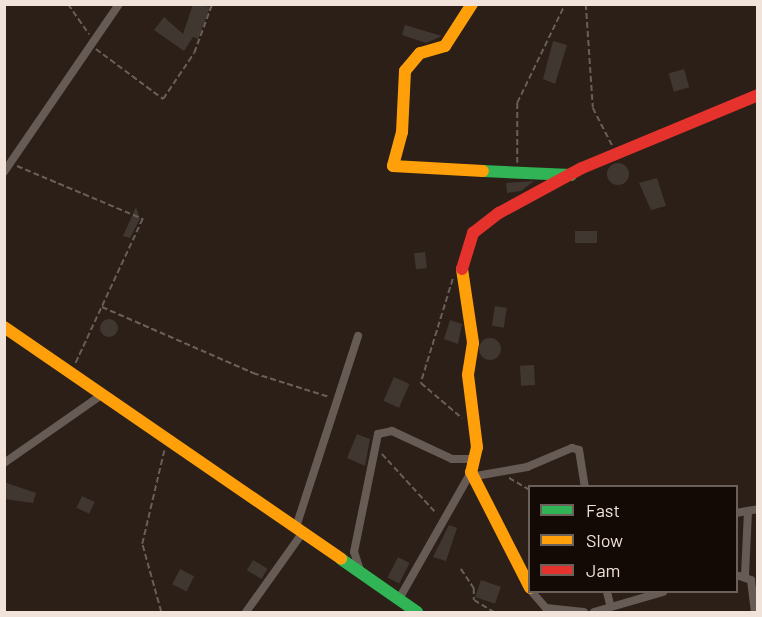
<!DOCTYPE html>
<html>
<head>
<meta charset="utf-8">
<style>
	body { margin:0 }
	#map { position:relative; width:762px; height:617px; overflow:hidden; background:#2b1f17; font-family:Barlow,sans-serif }
	div>[style] { position:absolute }
	[style*='--x'] { left:calc(var(--x)*1px); top:calc(var(--y)*1px); width:calc(var(--w)*1px); rotate:calc(var(--a)*1deg) }
	.building>* { inset:0; background:#413731; transform-origin:0 0 }
	.round { border-radius:50% }
	.path>* { height:1.5px; margin-top:-0.75px; transform-origin:0; background:repeating-linear-gradient(90deg,#675f58 0 6px,transparent 0 9px) }
	.street>* { height:8px; margin:-4px; padding:0 4px; transform-origin:4px; border-radius:4px; background:#665c55 }
	.fast>* { height:12px; margin:-6px; padding:0 6px; transform-origin:6px; border-radius:6px; background:#30b455 }
	.slow>* { height:12px; margin:-6px; padding:0 6px; transform-origin:6px; border-radius:6px; background:#ff9f0a }
	.jam>* { height:12px; margin:-6px; padding:0 6px; transform-origin:6px; border-radius:6px; background:#e5322d }
	span { translate:-50% -50%; white-space:nowrap; text-align:center; line-height:1.15; -webkit-text-stroke:4.5px #130a05; paint-order:stroke }
	.frame { position:absolute; inset:0; border:6px solid #f2e3da; pointer-events:none }
	.legend { position:absolute; left:528px; top:485px; width:210px; height:108px; box-sizing:border-box; background:#130a05; border:2px solid #6c615a; margin:0; padding:8px 10px; list-style:none; font-size:18px; color:#f2e3da }
	.legend li { display:flex; align-items:center; gap:12px; height:30px }
	.legend b { width:30px; border:2px solid #6c615a }
</style>
</head>
<body>
<div id="map">
	<div class="building">
		<i style="clip-path:polygon(193px 4px,210px 7px,198px 39px,193px 37px,184px 51px,154px 30px,164px 17px,183px 34px)"></i>
		<i style="clip-path:polygon(405px 25px,442px 36px,426px 43px,402px 35px)"></i>
		<i style="clip-path:polygon(553px 41px,567px 45px,555px 84px,543px 79px)"></i>
		<i style="left:684px;top:69px;width:19px;height:16px;rotate:74deg"></i>
		<i class="round" style="left:607px;top:163px;width:22px;height:22px"></i>
		<i style="clip-path:polygon(657px 178px,666px 206px,651px 210px,639px 183px)"></i>
		<i style="clip-path:polygon(534px 181px,521px 191px,507px 193px,506px 183px)"></i>
		<i style="clip-path:polygon(136px 207px,140px 219px,130px 238px,123px 236px)"></i>
		<i style="left:597px;top:231px;width:12px;height:22px;rotate:90deg"></i>
		<i style="left:425px;top:252px;width:16px;height:11px;rotate:83deg"></i>
		<i style="left:495px;top:306px;width:12px;height:20px;rotate:9deg"></i>
		<i class="round" style="left:100px;top:319px;width:18px;height:18px"></i>
		<i style="clip-path:polygon(450px 320px,462px 324px,458px 344px,444px 339px)"></i>
		<i class="round" style="left:479px;top:338px;width:22px;height:22px"></i>
		<i style="left:534px;top:365px;width:20px;height:14px;rotate:87deg"></i>
		<i style="left:394px;top:377px;width:17px;height:26px;rotate:24deg"></i>
		<i style="clip-path:polygon(357px 434px,370px 439px,365px 466px,347px 458px)"></i>
		<i style="clip-path:polygon(4px 482px,36px 493px,33px 503px,4px 499px)"></i>
		<i style="left:82px;top:496px;width:14px;height:13px;rotate:25deg"></i>
		<i style="clip-path:polygon(449px 525px,457px 528px,446px 561px,433px 557px)"></i>
		<i style="left:398px;top:557px;width:13px;height:23px;rotate:27deg"></i>
		<i style="left:253px;top:560px;width:17px;height:12px;rotate:31deg"></i>
		<i style="left:180px;top:569px;width:16px;height:17px;rotate:27deg"></i>
		<i style="left:481px;top:580px;width:21px;height:18px;rotate:19deg"></i>
	</div>
	<div class="path">
		<i style="--x:68;--y:4;--w:37;--a:55"></i>
		<i style="--x:586;--y:4;--w:104;--a:86.1"></i>
		<i style="--x:593;--y:108;--w:42;--a:62.8"></i>
		<i style="--x:96;--y:49;--w:84;--a:36.7"></i>
		<i style="--x:163;--y:99;--w:55;--a:-56"></i>
		<i style="--x:194;--y:53;--w:52;--a:-69.8"></i>
		<i style="--x:517;--y:163;--w:60;--a:-90"></i>
		<i style="--x:517;--y:103;--w:110;--a:-64.1"></i>
		<i style="--x:17;--y:166;--w:137;--a:22.8"></i>
		<i style="--x:143;--y:219;--w:161;--a:115"></i>
		<i style="--x:453;--y:279;--w:109;--a:107.1"></i>
		<i style="--x:421;--y:383;--w:54;--a:40.5"></i>
		<i style="--x:102;--y:307;--w:165;--a:23.6"></i>
		<i style="--x:253;--y:373;--w:80;--a:17.5"></i>
		<i style="--x:382;--y:454;--w:81;--a:47.5"></i>
		<i style="--x:509;--y:478;--w:24;--a:30"></i>
		<i style="--x:461;--y:569;--w:23;--a:56"></i>
		<i style="--x:474;--y:588;--w:12;--a:90"></i>
		<i style="--x:474;--y:600;--w:23;--a:31"></i>
		<i style="--x:161;--y:612;--w:71;--a:-105.6"></i>
		<i style="--x:142;--y:544;--w:96;--a:-76.7"></i>
	</div>
	<div class="street">
		<i style="--x:4;--y:172;--w:204;--a:-55.6"></i>
		<i style="--x:4;--y:463;--w:121;--a:-34.9"></i>
		<i style="--x:476;--y:476;--w:52;--a:-10"></i>
		<i style="--x:527;--y:467;--w:49;--a:-22.9"></i>
		<i style="--x:572;--y:448;--w:7;--a:16"></i>
		<i style="--x:579;--y:450;--w:36;--a:81"></i>
		<i style="--x:736;--y:513;--w:22;--a:-10"></i>
		<i style="--x:296;--y:527;--w:201;--a:-72"></i>
		<i style="--x:360;--y:570;--w:19;--a:-108"></i>
		<i style="--x:354;--y:552;--w:120;--a:-78.5"></i>
		<i style="--x:378;--y:434;--w:14;--a:-12"></i>
		<i style="--x:392;--y:431;--w:66;--a:25"></i>
		<i style="--x:452;--y:459;--w:23;--a:0"></i>
		<i style="--x:736;--y:575;--w:16;--a:18"></i>
		<i style="--x:751;--y:580;--w:32;--a:83"></i>
		<i style="--x:745;--y:575;--w:64;--a:-87.3"></i>
		<i style="--x:532;--y:592;--w:21;--a:49"></i>
		<i style="--x:546;--y:608;--w:38;--a:6"></i>
		<i style="--x:607;--y:592;--w:12;--a:76"></i>
		<i style="--x:399;--y:599;--w:146;--a:-60.4"></i>
		<i style="--x:246;--y:612;--w:98;--a:-54.5"></i>
		<i style="--x:594;--y:612;--w:72;--a:-16.2"></i>
	</div>
	<div class="fast">
		<i style="--x:483;--y:171;--w:88;--a:2.6"></i>
		<i style="--x:341;--y:559;--w:93;--a:34.9"></i>
	</div>
	<div class="slow">
		<i style="--x:472;--y:4;--w:50;--a:122.7"></i>
		<i style="--x:445;--y:46;--w:26;--a:164"></i>
		<i style="--x:420;--y:53;--w:23;--a:130"></i>
		<i style="--x:405;--y:71;--w:61;--a:92.8"></i>
		<i style="--x:402;--y:132;--w:35;--a:105"></i>
		<i style="--x:393;--y:166;--w:90;--a:3.2"></i>
		<i style="--x:462;--y:269;--w:75;--a:81.5"></i>
		<i style="--x:473;--y:343;--w:32;--a:99"></i>
		<i style="--x:468;--y:375;--w:73;--a:82.9"></i>
		<i style="--x:477;--y:447;--w:26;--a:103"></i>
		<i style="--x:471;--y:472;--w:130;--a:63"></i>
		<i style="--x:4;--y:327;--w:409;--a:34.5"></i>
	</div>
	<div class="jam">
		<i style="--x:462;--y:269;--w:38;--a:-73"></i>
		<i style="--x:473;--y:233;--w:33;--a:-38"></i>
		<i style="--x:499;--y:213;--w:94;--a:-28.5"></i>
		<i style="--x:582;--y:168;--w:191;--a:-22.5"></i>
	</div>
	<div class="frame"></div>
	<ul class="legend">
	<li><b style="height:8px;background:#30b455"></b>Fast</li>
	<li><b style="height:8px;background:#ff9f0a"></b>Slow</li>
	<li><b style="height:8px;background:#e5322d"></b>Jam</li>
	</ul>
</div>
</body>
</html>
